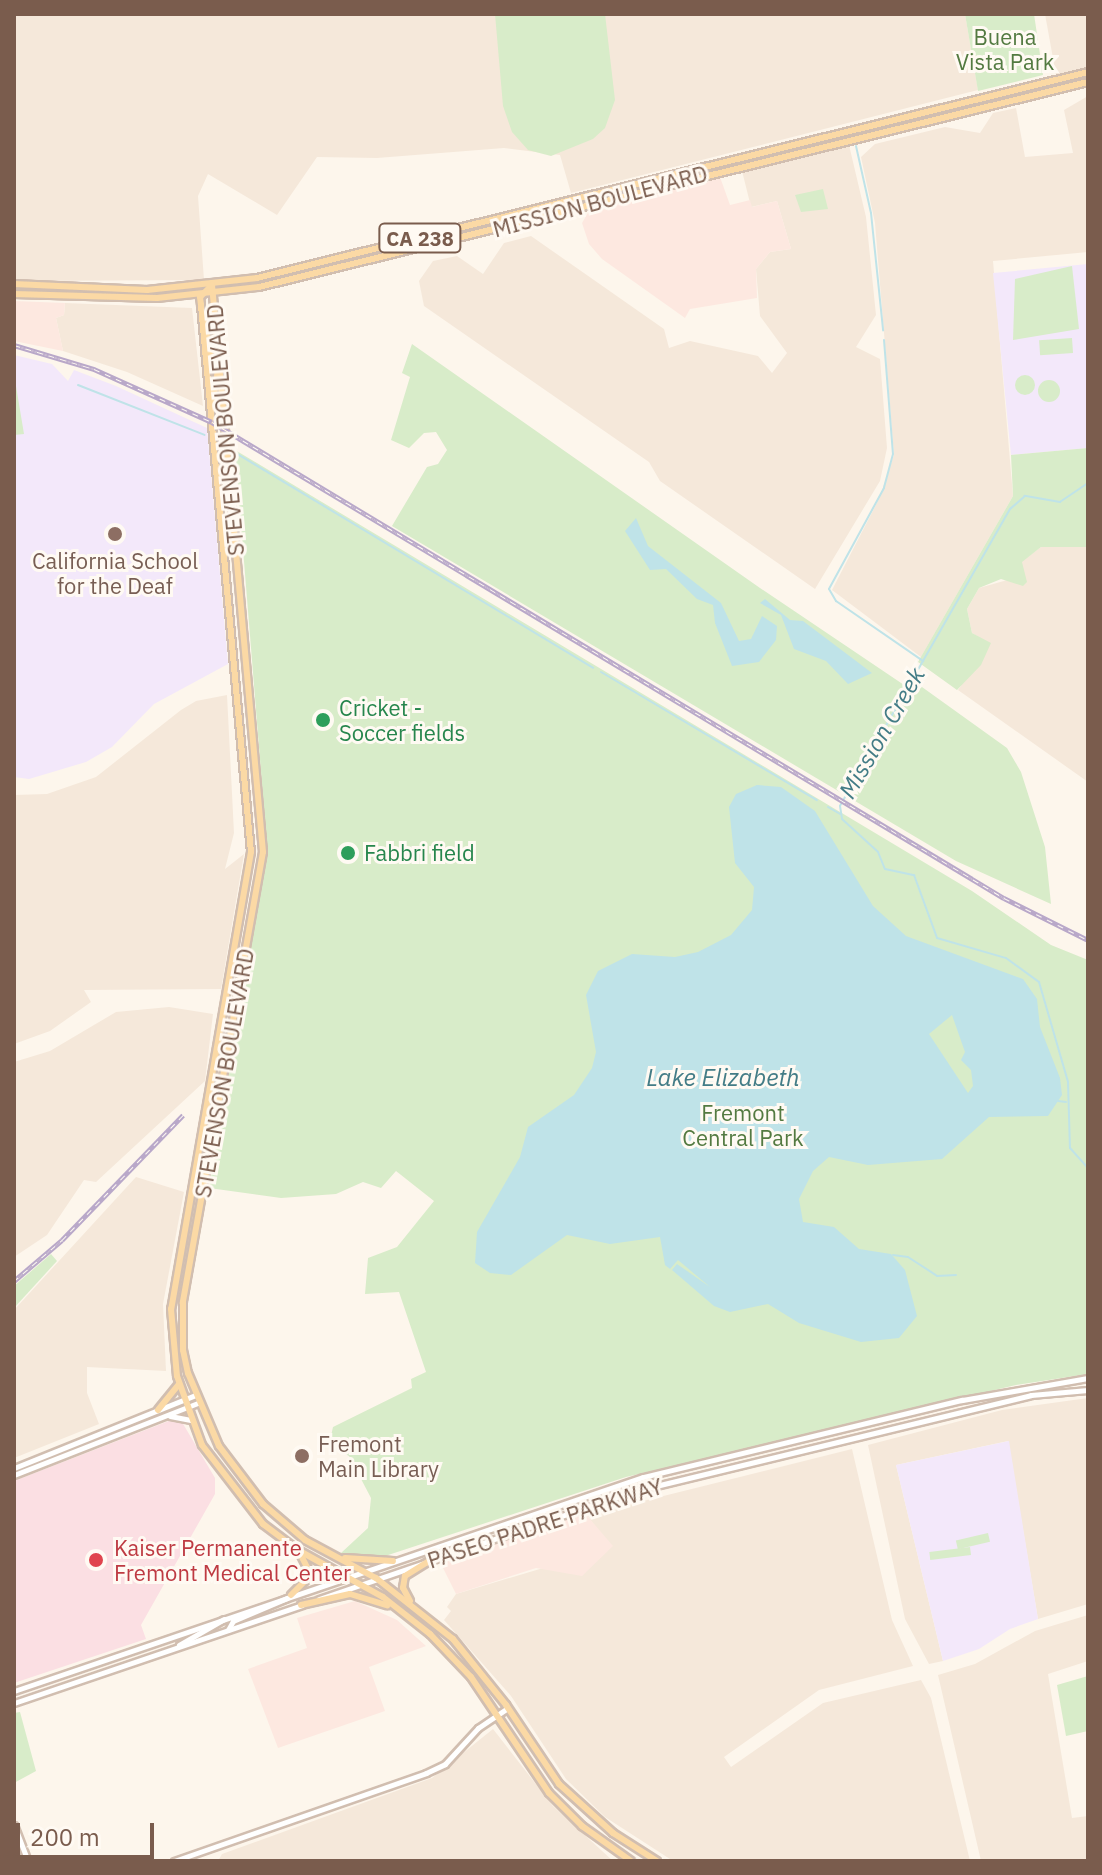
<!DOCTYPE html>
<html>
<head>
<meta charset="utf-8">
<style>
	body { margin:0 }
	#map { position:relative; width:1102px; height:1875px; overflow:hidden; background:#fdf6ec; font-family:"IBM Plex Sans",sans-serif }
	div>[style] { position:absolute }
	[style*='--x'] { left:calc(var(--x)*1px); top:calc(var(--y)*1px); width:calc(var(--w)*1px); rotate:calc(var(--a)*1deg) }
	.residential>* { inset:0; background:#f5e8da }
	.commercial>* { inset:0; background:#fde8e0 }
	.education>* { inset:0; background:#f3e8fa }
	.medical>* { inset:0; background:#fbdfe3 }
	.green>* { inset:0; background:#d8ecc9; transform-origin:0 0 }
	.round { border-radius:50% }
	.water>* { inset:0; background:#bfe3e8 }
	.stream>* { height:2px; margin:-1px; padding:0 1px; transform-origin:1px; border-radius:1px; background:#bfe3e8 }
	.roads { filter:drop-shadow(2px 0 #d1beb0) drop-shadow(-2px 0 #d1beb0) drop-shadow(0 2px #d1beb0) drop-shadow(0 -2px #d1beb0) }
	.tertiary>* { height:5px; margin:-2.5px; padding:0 2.5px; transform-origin:2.5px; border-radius:2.5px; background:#fff }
	.secondary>* { height:5px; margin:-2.5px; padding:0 2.5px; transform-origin:2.5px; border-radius:2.5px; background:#fff }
	.primary>* { height:6px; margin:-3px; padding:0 3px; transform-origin:3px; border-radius:3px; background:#fbd9a5 }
	.rail>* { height:5px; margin-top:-2.5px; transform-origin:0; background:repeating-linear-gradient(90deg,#fffaf3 0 6px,#b9a8c9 0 12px); box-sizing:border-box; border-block:2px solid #b9a8c9 }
	.dots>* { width:22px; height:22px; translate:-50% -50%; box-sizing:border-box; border:4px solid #fffaf3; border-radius:50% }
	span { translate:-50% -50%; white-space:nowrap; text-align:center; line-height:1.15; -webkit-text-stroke:6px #fffaf3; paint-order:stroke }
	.shield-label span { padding:2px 6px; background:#fffaf3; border:2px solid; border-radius:6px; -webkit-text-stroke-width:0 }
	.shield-label { font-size:20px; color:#7a5c4d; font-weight:700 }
	.park-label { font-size:22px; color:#537a41 }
	.street-label { font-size:22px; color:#7a5c4d }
	.education-label { font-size:22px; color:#785e54 }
	.left { translate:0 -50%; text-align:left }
	.leisure-label { font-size:22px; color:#27864d }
	.health-label { font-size:22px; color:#be3a42 }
	.water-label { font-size:24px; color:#437c86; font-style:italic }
	.frame { position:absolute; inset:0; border:16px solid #7a5c4d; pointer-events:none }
	.scale { position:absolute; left:16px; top:1823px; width:138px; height:36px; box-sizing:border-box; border:4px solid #7a5c4d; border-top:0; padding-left:10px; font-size:24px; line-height:28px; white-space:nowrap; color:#7a5c4d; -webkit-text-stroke:6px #fffaf3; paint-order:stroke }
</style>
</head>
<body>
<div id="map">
	<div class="residential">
		<i style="clip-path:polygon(14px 14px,965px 14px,978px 90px,571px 193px,560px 155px,504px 148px,377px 158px,317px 157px,277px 215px,208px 174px,198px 196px,204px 280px,14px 281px)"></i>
		<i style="clip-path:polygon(1045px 14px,1088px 14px,1088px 68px,1056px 75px)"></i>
		<i style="clip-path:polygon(1088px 96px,1088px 252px,993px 261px,1013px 496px,921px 657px,832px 590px,879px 499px,894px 455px,875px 223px,861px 157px,875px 144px,945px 127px,980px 133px,993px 113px,1016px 108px,1025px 157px,1073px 153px,1064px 110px)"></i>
		<i style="clip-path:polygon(849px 145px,866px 217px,876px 315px,856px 347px,880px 359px,887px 448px,880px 481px,815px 589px,660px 481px,649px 462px,424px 306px,419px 281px,433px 261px,457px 256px,483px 274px,504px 243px,531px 236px,664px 329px,669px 348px,690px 341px,758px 356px,772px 373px,787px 353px,760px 316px,756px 269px,770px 252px,791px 249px,777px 201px,751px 207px,742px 171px)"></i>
		<i style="clip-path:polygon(65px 303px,192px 308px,203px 406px,127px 372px,63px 351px,56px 318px,64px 315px)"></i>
		<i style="clip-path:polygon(1041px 547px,1088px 547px,1088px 782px,958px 690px,990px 644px,972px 633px,967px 609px,979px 588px,1022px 576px,1022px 561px)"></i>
		<i style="clip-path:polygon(227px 695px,234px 833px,225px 869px,244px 854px,221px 989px,84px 990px,91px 1002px,50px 1031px,14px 1044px,14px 795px,47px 794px,96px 777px,181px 710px,196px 701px)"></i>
		<i style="clip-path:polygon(169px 1007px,213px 1014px,205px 1081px,96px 1182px,84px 1180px,47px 1235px,14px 1257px,14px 1062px,50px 1051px,116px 1012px)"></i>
		<i style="clip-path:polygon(136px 1177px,184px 1192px,163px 1304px,166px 1371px,87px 1367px,87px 1393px,99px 1424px,14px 1458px,14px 1310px)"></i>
		<i style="clip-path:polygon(1088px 1398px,1088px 1604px,1038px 1619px,1008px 1441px,896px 1465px,943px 1661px,929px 1664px,905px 1619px,868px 1445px,1002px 1410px)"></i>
		<i style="clip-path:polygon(852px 1449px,892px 1620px,913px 1666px,819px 1690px,724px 1757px,731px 1767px,823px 1703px,921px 1680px,931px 1698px,970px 1861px,673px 1861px,605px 1817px,566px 1779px,511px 1696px,444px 1620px,451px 1611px,447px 1607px,456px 1594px,610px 1548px,587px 1515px)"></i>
		<i style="clip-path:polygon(1088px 1615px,1088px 1661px,1048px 1674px,1072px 1818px,1088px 1816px,1088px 1861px,981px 1861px,938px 1675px,975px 1664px,1035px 1631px)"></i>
		<i style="clip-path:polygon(493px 1729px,553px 1806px,613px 1861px,218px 1861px,222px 1854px,432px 1778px)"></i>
	</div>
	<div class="commercial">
		<i style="clip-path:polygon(720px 177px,730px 205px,750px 200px,752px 207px,777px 201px,791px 249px,770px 252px,756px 269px,757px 298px,690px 309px,685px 318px,602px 259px,589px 244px,582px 223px,589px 211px)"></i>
		<i style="clip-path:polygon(14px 301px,65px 303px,64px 315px,56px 318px,63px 351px,14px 341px)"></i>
		<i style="clip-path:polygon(583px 1511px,613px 1546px,582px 1576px,536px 1568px,456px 1594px,440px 1562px)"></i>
		<i style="clip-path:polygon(355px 1601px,397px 1620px,426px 1646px,369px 1667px,385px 1711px,278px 1748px,248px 1669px,307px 1648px,297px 1618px)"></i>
	</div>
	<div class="education">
		<i style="clip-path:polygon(1088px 264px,1088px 448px,1011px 455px,993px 273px)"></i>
		<i style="clip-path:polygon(14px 355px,52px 364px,68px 381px,74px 370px,116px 386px,207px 428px,228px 664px,154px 704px,112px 747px,86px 762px,29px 779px,14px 777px)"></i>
		<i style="clip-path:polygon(1009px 1441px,1038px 1619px,1010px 1629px,979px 1649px,943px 1661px,896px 1465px)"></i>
	</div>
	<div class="medical">
		<i style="clip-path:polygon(179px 1417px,215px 1478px,215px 1494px,141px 1625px,146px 1639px,14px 1683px,14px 1481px)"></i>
	</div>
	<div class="green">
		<i style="clip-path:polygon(495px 14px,605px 14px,615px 100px,605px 128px,593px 139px,551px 156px,528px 150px,512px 132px,503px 106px)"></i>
		<i style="clip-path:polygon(965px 14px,1034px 14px,1043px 75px,978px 91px)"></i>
		<i style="clip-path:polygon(823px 189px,828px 209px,801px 212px,795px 195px)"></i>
		<i style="clip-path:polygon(1072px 266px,1079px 329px,1013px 340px,1015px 279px)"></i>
		<i style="left:1072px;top:338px;width:15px;height:33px;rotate:86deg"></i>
		<i style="clip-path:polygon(412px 344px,760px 588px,910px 689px,915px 682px,1007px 748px,1021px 772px,1045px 847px,1051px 904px,956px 861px,392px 526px,427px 467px,438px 464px,447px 450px,436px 432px,424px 433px,409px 448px,391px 440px,410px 377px,402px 373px)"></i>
		<i class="round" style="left:1015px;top:375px;width:20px;height:20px"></i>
		<i class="round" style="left:1038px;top:380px;width:22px;height:22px"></i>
		<i style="clip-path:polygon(16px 386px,24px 434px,14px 435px,14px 387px)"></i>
		<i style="clip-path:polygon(1088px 448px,1088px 547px,1041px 547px,1022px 562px,1027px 582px,1023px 586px,1001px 579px,979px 588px,967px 609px,972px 633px,991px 643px,981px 665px,957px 690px,918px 662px,1013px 496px,1011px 455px)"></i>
		<i style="clip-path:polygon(235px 450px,972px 891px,1051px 945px,1088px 960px,1088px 1374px,1016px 1385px,626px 1477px,379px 1558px,341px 1553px,368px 1528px,371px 1498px,349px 1456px,329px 1445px,333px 1427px,412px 1388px,411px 1379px,426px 1372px,399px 1292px,365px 1294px,368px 1258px,397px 1247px,434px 1201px,396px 1171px,381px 1188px,363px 1182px,336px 1194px,281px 1198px,209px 1188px,267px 846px)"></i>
		<i style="clip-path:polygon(51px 1254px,57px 1261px,14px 1308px,14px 1286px)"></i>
		<i style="left:988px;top:1533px;width:9px;height:33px;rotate:77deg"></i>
		<i style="left:970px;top:1547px;width:8px;height:41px;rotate:83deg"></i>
		<i style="clip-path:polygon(1088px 1676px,1088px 1731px,1066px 1736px,1057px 1685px)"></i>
		<i style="clip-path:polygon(20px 1712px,36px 1771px,14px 1783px,14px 1713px)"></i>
	</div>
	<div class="water">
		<i style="clip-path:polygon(636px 518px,648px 546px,721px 603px,739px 641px,751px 639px,762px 616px,777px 626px,776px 640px,759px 662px,732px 666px,715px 623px,713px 605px,697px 599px,666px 569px,650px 570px,625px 531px)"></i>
		<i style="clip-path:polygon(765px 599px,790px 620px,803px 621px,872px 673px,848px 684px,826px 661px,794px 649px,781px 615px,760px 603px)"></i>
		<i style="clip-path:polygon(evenodd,757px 785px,781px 787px,815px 811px,873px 906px,906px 936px,1023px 979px,1037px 999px,1040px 1027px,1060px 1078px,1062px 1095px,1048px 1116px,989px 1117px,942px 1159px,868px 1165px,829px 1157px,813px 1171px,799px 1199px,803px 1222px,834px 1227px,859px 1249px,891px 1254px,905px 1270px,917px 1316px,899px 1338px,861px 1342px,799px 1323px,768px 1304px,730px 1312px,714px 1306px,672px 1270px,677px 1264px,710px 1287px,678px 1260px,670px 1269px,665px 1265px,660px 1237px,610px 1244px,567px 1235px,511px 1275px,490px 1273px,475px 1263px,477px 1232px,520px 1157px,528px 1127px,574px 1095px,592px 1068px,596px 1052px,586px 995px,598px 971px,632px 954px,675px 957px,698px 952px,731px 935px,752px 910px,754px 887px,735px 863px,729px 807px,736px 794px,757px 785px,952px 1015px,965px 1052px,961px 1060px,971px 1070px,973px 1086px,968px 1093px,929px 1034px,952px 1015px)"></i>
	</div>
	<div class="stream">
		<i style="--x:856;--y:146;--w:69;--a:77.4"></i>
		<i style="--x:871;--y:213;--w:118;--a:84.1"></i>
		<i style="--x:884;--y:340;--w:114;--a:85.5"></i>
		<i style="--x:893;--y:454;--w:35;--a:105"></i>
		<i style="--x:884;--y:488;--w:115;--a:118.6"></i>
		<i style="--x:829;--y:589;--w:14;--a:60"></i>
		<i style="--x:836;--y:601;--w:106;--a:34.6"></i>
		<i style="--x:78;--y:385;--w:136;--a:21.5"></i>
		<i style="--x:234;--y:452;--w:419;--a:31"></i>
		<i style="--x:1088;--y:483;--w:34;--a:146"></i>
		<i style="--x:1060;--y:502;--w:36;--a:-170"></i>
		<i style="--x:1025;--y:496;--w:20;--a:139"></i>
		<i style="--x:1010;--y:509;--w:342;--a:119.8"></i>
		<i style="--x:840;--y:806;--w:13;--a:81"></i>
		<i style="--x:842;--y:819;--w:49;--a:42.5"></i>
		<i style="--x:878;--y:852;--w:18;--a:68"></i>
		<i style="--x:885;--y:869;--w:30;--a:12"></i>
		<i style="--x:914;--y:875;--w:67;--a:69.9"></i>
		<i style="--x:937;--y:938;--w:72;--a:16.2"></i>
		<i style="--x:1006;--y:958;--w:41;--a:36"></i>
		<i style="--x:1039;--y:982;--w:104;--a:73.8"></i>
		<i style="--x:1068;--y:1082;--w:66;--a:88.3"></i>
		<i style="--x:1070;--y:1148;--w:27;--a:48"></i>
		<i style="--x:601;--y:672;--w:251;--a:30.7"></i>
		<i style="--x:828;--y:807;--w:14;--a:30"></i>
		<i style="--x:1058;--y:1101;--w:8;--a:7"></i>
		<i style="--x:893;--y:1255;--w:15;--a:8"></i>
		<i style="--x:908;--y:1257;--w:35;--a:33"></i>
		<i style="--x:937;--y:1276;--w:19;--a:-3"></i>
	</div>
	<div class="roads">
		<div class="tertiary">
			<i style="--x:174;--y:1861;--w:267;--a:-19.2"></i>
			<i style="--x:426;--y:1773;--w:21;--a:-25"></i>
			<i style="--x:445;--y:1764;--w:49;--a:-47.5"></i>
			<i style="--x:478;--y:1728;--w:36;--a:-34"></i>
		</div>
		<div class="secondary">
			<i style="--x:170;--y:1416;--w:21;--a:11"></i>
			<i style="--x:14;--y:1468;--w:196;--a:-21.9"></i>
			<i style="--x:14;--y:1475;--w:198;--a:-21.4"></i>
			<i style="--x:319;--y:1599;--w:334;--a:-18.9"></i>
			<i style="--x:635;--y:1491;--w:407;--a:-13.6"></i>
			<i style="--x:1031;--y:1395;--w:57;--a:-5"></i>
			<i style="--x:228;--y:1630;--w:10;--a:-61"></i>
			<i style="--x:233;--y:1621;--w:59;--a:-23.1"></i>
			<i style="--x:179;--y:1645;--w:52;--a:-30"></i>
			<i style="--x:14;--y:1691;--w:664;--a:-18.79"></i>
			<i style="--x:643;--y:1477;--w:328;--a:-13.6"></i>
			<i style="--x:962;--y:1400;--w:128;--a:-9.9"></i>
			<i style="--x:14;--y:1703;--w:304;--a:-18.8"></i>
			<i style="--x:14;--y:1825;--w:39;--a:69"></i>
			<i style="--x:14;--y:1848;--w:14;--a:69"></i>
		</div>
		<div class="primary">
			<i style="--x:14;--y:284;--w:133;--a:2.6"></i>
			<i style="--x:147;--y:290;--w:111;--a:-6.2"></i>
			<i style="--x:257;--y:278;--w:856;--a:-13.92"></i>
			<i style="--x:212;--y:285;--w:569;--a:84.86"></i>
			<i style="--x:263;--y:852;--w:458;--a:100.1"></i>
			<i style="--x:183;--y:1303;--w:47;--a:90"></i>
			<i style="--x:183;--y:1350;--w:24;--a:78"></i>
			<i style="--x:188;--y:1373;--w:79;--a:67"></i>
			<i style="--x:219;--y:1446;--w:73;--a:52.8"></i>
			<i style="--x:263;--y:1504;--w:55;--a:40.6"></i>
			<i style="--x:305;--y:1540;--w:81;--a:28.2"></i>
			<i style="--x:376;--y:1578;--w:98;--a:38.4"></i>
			<i style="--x:453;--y:1639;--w:85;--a:51.2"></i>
			<i style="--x:506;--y:1705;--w:95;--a:56.1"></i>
			<i style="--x:559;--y:1784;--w:73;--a:42.2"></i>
			<i style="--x:613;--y:1833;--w:52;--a:32.5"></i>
			<i style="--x:212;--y:285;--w:17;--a:135"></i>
			<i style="--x:200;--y:297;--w:8;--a:83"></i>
			<i style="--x:201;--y:305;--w:549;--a:84.78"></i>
			<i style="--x:251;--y:852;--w:464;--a:99.9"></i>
			<i style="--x:171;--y:1309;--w:67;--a:84.9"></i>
			<i style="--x:177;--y:1376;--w:73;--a:70.1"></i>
			<i style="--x:202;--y:1445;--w:100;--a:52.3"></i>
			<i style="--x:263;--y:1524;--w:41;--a:37.1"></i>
			<i style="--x:296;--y:1549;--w:99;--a:28.9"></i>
			<i style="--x:383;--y:1597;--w:60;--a:38.2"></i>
			<i style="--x:430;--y:1634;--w:59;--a:46.4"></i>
			<i style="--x:471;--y:1677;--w:140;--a:56.1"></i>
			<i style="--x:549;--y:1793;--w:47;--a:45"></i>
			<i style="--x:582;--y:1826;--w:60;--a:35.5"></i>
			<i style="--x:14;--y:294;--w:143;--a:1.6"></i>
			<i style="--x:157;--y:298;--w:103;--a:-6.2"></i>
			<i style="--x:259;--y:287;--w:854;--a:-13.89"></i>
			<i style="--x:203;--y:316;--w:42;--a:79"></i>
			<i style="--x:211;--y:357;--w:11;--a:41"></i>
			<i style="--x:212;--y:406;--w:43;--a:-80.5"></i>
			<i style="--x:158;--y:1410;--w:33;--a:-51"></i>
			<i style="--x:345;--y:1558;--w:48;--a:3.6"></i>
			<i style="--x:291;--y:1595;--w:28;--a:-45"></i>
			<i style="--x:311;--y:1575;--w:22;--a:-117"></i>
			<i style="--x:410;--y:1601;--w:15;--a:-118"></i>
			<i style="--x:403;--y:1588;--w:12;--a:-81"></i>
			<i style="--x:405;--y:1576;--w:36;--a:-32"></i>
			<i style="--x:301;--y:1605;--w:50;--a:-12.7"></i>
			<i style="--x:350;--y:1594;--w:39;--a:17"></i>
		</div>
	</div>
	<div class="rail">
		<i style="--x:14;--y:345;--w:84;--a:16.7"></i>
		<i style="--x:94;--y:369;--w:129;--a:24.2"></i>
		<i style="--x:212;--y:422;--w:924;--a:31.01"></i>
		<i style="--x:1004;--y:898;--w:94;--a:26.6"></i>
		<i style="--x:14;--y:1281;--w:63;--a:-40.5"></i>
		<i style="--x:62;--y:1240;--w:174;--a:-45.9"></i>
	</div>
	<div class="dots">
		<i style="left:115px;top:534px;background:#8d6e63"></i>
		<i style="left:323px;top:720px;background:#2e9e5b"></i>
		<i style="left:348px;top:853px;background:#2e9e5b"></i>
		<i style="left:302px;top:1456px;background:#8d6e63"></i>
		<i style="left:96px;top:1560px;background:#e0444e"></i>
	</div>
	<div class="shield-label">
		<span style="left:420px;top:238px">CA 238</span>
	</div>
	<div class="park-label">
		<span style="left:1005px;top:49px">Buena<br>Vista Park</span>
		<span style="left:743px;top:1125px">Fremont<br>Central Park</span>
	</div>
	<div class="street-label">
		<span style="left:600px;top:201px;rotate:-15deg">MISSION BOULEVARD</span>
		<span style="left:225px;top:430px;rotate:-95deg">STEVENSON BOULEVARD</span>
		<span style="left:224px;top:1073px;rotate:-80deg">STEVENSON BOULEVARD</span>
		<span style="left:545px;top:1523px;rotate:-18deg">PASEO PADRE PARKWAY</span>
	</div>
	<div class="education-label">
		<span style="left:115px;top:573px">California School<br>for the Deaf</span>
		<span class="left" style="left:318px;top:1456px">Fremont<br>Main Library</span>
	</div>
	<div class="leisure-label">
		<span class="left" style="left:339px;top:720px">Cricket -<br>Soccer fields</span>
		<span class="left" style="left:364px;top:853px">Fabbri field</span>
	</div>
	<div class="health-label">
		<span class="left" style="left:114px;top:1560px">Kaiser Permanente<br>Fremont Medical Center</span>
	</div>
	<div class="water-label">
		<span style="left:882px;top:733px;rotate:-60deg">Mission Creek</span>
		<span style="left:723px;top:1078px">Lake Elizabeth</span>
	</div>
	<div class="frame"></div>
	<div class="scale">200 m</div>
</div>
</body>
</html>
